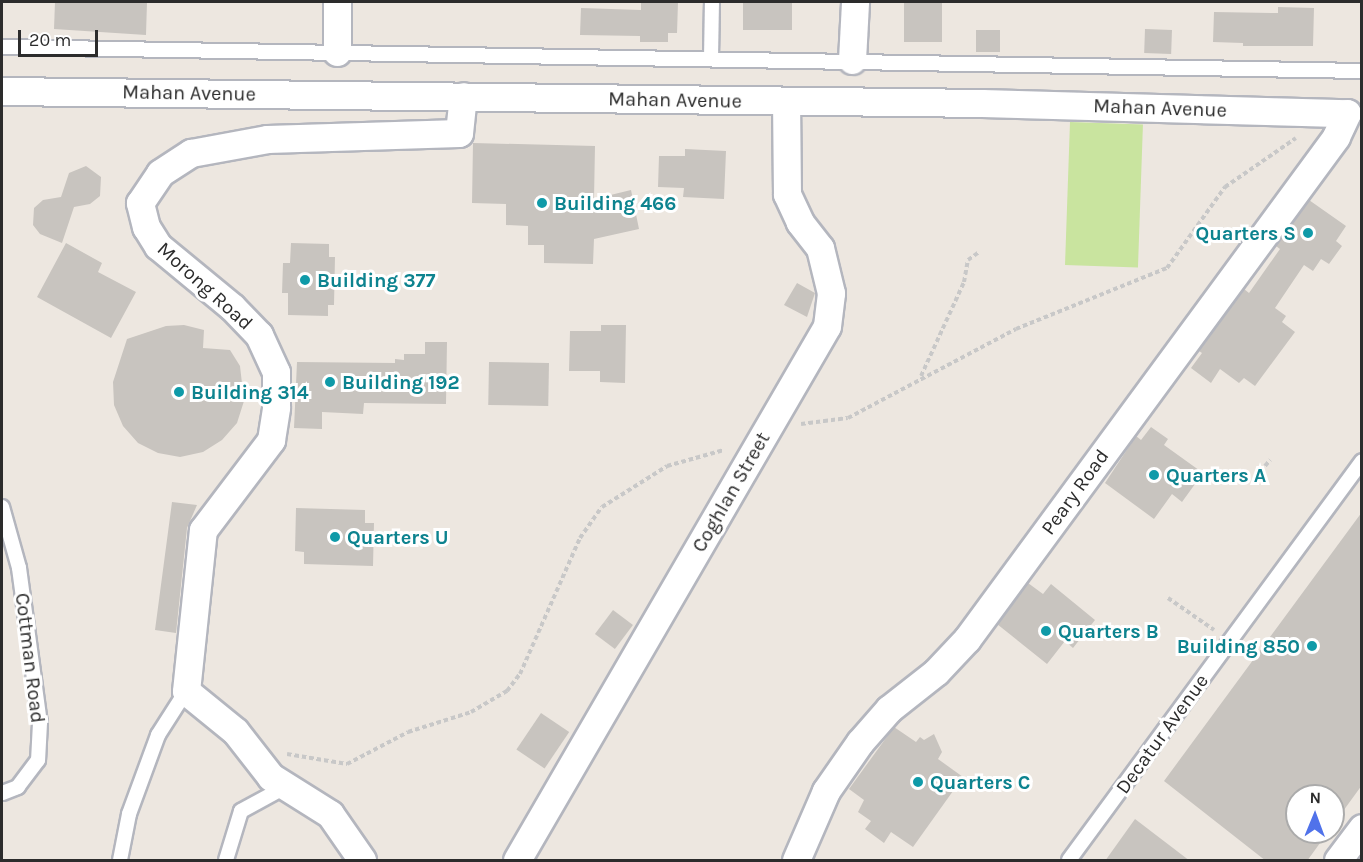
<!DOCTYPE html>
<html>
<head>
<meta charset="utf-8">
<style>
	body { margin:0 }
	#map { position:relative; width:1363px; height:862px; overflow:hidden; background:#ede7e0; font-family:Karla,sans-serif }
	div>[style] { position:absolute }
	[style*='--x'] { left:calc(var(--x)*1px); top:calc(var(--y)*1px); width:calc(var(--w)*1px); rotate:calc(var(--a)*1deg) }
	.pitch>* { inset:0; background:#c9e49f; transform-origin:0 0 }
	.building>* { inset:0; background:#c8c4bf; transform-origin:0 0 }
	.path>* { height:4px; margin-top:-2px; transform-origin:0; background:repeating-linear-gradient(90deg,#c8c8c8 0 4.5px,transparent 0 7.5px) }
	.roads { filter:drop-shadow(2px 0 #b4b6be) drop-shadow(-2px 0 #b4b6be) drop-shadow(0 2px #b4b6be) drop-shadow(0 -2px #b4b6be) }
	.service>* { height:14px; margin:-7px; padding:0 7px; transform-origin:7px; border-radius:7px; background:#fff }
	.minor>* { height:27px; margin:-13.5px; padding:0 13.5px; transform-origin:13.5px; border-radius:13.5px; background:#fff }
	.rail>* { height:7px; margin-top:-3.5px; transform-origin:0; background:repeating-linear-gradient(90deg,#fff 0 14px,#a3a6b5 0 28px); box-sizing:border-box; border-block:2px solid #a3a6b5 }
	.dots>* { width:16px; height:16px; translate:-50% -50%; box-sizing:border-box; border:3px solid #fff; border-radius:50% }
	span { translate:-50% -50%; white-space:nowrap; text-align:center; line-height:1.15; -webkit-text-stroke:6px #fff; paint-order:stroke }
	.street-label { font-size:20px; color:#2c2c2c }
	.culture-label { font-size:20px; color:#0d838f; font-weight:700 }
	.left { translate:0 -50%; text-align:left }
	.right { translate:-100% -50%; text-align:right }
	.frame { position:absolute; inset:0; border:3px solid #2c2c2c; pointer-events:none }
	.north { position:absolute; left:1285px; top:784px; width:60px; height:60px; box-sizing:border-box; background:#fff; border:2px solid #ababab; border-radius:50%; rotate:1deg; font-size:16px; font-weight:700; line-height:24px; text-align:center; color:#2c2c2c }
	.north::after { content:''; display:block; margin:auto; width:21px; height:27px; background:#5072ea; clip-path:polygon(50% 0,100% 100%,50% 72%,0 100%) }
	.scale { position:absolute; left:18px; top:30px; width:80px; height:27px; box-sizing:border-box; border:3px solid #2c2c2c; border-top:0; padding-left:8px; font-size:18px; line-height:21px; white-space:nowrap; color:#2c2c2c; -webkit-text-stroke:4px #fff; paint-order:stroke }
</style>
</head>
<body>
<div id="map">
	<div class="pitch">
		<i style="left:1070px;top:122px;width:73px;height:143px;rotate:2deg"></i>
	</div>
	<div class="building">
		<i style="clip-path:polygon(55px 2px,147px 2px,146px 35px,54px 29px)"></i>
		<i style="clip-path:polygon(641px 2px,678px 2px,677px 33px,668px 33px,668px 42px,640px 42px,640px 36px,580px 35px,581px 8px,641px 10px)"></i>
		<i style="left:743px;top:2px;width:49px;height:28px"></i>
		<i style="left:904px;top:2px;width:38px;height:40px"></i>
		<i style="clip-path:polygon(1278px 7px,1314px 8px,1313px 46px,1243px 46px,1243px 43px,1213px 42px,1214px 12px,1278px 13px)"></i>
		<i style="left:1145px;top:29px;width:27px;height:24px;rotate:2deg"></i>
		<i style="left:976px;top:30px;width:24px;height:22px"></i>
		<i style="clip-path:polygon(473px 143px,595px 146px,594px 199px,631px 190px,639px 229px,594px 239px,593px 264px,544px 263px,544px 245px,528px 245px,528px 226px,506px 225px,506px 204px,472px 203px)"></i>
		<i style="clip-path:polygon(685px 149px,726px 151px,724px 199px,683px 197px,684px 188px,658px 187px,659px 156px,685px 156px)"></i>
		<i style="clip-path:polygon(86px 166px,101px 177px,100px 196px,90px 204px,74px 207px,62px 243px,40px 234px,33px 225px,34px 208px,43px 200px,61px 197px,69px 173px)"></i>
		<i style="clip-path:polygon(1309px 200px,1346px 226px,1336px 241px,1342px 246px,1329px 264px,1321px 259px,1313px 271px,1304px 265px,1275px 308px,1286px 316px,1282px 322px,1295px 332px,1255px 386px,1244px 378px,1239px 383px,1220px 369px,1211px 383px,1191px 368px,1202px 353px,1199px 351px,1244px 289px,1249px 293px,1280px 249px,1276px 246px)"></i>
		<i style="clip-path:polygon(66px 243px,102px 263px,98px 272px,136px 292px,111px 338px,37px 297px)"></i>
		<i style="clip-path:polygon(291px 243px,329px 244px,329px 257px,335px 257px,334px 305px,328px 305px,328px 316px,288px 315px,288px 293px,282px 293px,283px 263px,290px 263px)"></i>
		<i style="clip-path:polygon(797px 283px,815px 293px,807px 317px,784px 305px)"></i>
		<i style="clip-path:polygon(184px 325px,204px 330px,203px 348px,230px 350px,240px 366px,244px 401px,237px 423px,222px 440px,203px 452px,180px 457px,158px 453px,138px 443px,123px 426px,114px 405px,113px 382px,127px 339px,166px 326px)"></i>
		<i style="clip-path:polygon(601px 325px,626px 325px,625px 383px,600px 382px,600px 371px,569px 371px,570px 331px,601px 331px)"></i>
		<i style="clip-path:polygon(425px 342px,447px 342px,446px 404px,364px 403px,363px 414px,322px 412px,322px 429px,294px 428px,297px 362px,395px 363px,395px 359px,404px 360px,404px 354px,425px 354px)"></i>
		<i style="left:489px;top:362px;width:60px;height:43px;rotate:1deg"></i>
		<i style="clip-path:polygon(1151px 427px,1168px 439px,1164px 445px,1203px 473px,1182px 502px,1172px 494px,1154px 519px,1105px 483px,1136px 436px,1141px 440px)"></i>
		<i style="clip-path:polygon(172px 502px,197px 505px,187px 528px,176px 633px,155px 630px)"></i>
		<i style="clip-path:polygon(296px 508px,365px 510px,365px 523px,374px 523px,373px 566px,304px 564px,304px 552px,295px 551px)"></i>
		<i style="clip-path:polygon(1362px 512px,1362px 785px,1333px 825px,1333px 796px,1297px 796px,1297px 832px,1328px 832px,1307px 861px,1266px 861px,1164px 781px)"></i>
		<i style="clip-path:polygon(1028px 583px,1043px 594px,1051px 584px,1095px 620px,1073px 648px,1065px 641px,1047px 664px,997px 624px)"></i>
		<i style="left:613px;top:610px;width:25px;height:30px;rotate:37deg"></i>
		<i style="left:541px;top:713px;width:34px;height:44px;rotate:34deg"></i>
		<i style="clip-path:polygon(894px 727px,916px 742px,920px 737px,924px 740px,934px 734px,942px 752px,938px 759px,963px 777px,913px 847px,891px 832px,884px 843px,865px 829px,871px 821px,858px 812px,864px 800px,849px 789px)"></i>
		<i style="clip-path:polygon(1135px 819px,1190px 861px,1105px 861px)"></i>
	</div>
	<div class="path">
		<i style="--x:921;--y:376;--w:103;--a:-65.4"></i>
		<i style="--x:964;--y:282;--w:22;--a:-80"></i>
		<i style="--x:968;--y:260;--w:14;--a:-36"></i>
		<i style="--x:801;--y:424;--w:47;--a:-7.3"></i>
		<i style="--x:848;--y:418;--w:190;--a:-27.9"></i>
		<i style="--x:1016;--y:329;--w:163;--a:-22"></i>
		<i style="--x:1167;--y:268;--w:100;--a:-54.4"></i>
		<i style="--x:1225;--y:187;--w:86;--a:-34.6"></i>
		<i style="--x:1265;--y:466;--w:8;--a:-50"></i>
		<i style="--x:1168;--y:598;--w:56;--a:34.8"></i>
		<i style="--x:287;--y:754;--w:61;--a:9.5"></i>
		<i style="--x:347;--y:764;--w:69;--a:-27.7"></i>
		<i style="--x:408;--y:732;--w:66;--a:-17.6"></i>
		<i style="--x:471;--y:712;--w:42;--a:-30.3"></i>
		<i style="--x:507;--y:691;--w:21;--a:-53"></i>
		<i style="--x:520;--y:674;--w:149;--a:-66.2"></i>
		<i style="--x:580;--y:538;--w:38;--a:-55"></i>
		<i style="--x:602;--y:507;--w:77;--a:-32.2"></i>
		<i style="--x:667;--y:466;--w:59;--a:-15.7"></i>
	</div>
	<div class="roads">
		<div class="service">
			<i style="--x:2;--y:47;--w:1360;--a:1.01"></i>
			<i style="--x:711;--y:58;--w:56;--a:-89"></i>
			<i style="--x:2;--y:507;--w:63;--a:74.4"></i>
			<i style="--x:19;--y:568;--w:156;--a:82.3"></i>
			<i style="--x:40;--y:723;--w:37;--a:93"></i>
			<i style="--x:38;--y:760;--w:34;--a:127"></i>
			<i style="--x:18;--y:787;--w:17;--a:159"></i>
			<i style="--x:120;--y:860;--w:47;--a:-78.9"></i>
			<i style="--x:129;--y:814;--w:84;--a:-69.8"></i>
			<i style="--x:158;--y:735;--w:52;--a:-57.5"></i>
			<i style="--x:226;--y:860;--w:51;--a:-73"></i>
			<i style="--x:241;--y:811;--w:52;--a:-28.5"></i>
			<i style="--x:1069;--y:860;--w:495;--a:-53.7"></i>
		</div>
		<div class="minor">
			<i style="--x:337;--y:52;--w:50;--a:-90"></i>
			<i style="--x:852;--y:60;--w:58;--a:-87"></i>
			<i style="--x:2;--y:91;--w:980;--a:0.7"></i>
			<i style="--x:982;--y:103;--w:365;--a:1.6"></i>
			<i style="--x:1347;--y:113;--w:26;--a:115"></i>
			<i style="--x:1336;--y:137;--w:623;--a:126.32"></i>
			<i style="--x:967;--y:639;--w:45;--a:133.2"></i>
			<i style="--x:936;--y:672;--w:60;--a:141.8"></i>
			<i style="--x:889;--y:709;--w:44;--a:131.3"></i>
			<i style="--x:860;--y:742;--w:60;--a:124.8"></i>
			<i style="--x:826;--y:791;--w:75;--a:113.5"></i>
			<i style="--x:362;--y:860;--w:56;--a:-124.8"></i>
			<i style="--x:330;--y:814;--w:70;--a:-147.9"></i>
			<i style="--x:271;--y:777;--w:58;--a:-128"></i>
			<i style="--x:235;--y:731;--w:63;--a:-140.8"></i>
			<i style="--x:186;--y:691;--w:162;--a:-84"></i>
			<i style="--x:203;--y:530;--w:113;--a:-52.9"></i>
			<i style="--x:271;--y:440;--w:33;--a:-81"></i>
			<i style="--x:276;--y:407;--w:35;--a:-90"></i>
			<i style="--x:276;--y:372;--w:41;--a:-114.7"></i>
			<i style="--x:259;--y:335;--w:39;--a:-134"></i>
			<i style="--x:232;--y:307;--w:96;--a:-140.5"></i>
			<i style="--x:158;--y:246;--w:22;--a:-122"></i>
			<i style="--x:146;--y:227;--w:25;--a:-104"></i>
			<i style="--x:140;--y:203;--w:36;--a:-56"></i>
			<i style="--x:160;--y:173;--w:37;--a:-33"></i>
			<i style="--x:191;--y:153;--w:77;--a:-10.4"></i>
			<i style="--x:267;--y:139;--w:192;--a:-1.8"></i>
			<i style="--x:459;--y:133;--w:37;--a:-84"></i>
			<i style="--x:517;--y:860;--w:617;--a:-59.86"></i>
			<i style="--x:827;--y:326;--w:33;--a:-83"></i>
			<i style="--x:831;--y:293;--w:46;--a:-103.7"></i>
			<i style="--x:820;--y:248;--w:33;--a:-128"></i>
			<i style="--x:800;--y:222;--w:31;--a:-115"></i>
			<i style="--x:787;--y:194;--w:92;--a:-90.6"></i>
			<i style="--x:1338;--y:860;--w:40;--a:-53"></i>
		</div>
	</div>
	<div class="rail">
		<i style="--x:1361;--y:860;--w:1;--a:0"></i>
	</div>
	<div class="dots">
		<i style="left:542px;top:203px;background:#0f9aa8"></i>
		<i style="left:1308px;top:233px;background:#0f9aa8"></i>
		<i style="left:305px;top:280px;background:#0f9aa8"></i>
		<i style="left:330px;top:382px;background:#0f9aa8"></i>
		<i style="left:179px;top:392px;background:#0f9aa8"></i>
		<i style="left:1154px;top:475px;background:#0f9aa8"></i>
		<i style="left:335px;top:537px;background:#0f9aa8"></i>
		<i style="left:1046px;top:631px;background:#0f9aa8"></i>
		<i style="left:1312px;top:646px;background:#0f9aa8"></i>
		<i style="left:918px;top:782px;background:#0f9aa8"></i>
	</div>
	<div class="street-label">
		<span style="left:189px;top:93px;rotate:1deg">Mahan Avenue</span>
		<span style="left:675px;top:100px;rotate:1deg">Mahan Avenue</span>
		<span style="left:1160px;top:108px;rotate:2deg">Mahan Avenue</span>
		<span style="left:205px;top:286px;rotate:42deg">Morong Road</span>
		<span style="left:731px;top:492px;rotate:-60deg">Coghlan Street</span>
		<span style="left:1075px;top:492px;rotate:-54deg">Peary Road</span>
		<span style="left:30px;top:658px;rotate:83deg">Cottman Road</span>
		<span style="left:1162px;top:734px;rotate:-54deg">Decatur Avenue</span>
	</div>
	<div class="culture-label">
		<span class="left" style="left:554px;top:203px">Building 466</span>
		<span class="right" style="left:1296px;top:233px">Quarters S</span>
		<span class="left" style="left:317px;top:280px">Building 377</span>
		<span class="left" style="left:342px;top:382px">Building 192</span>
		<span class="left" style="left:191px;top:392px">Building 314</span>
		<span class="left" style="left:1166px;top:475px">Quarters A</span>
		<span class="left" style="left:347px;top:537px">Quarters U</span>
		<span class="left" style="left:1058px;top:631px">Quarters B</span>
		<span class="right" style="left:1300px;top:646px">Building 850</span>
		<span class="left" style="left:930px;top:782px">Quarters C</span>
	</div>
	<div class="frame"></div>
	<div class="north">N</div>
	<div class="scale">20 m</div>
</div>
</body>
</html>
